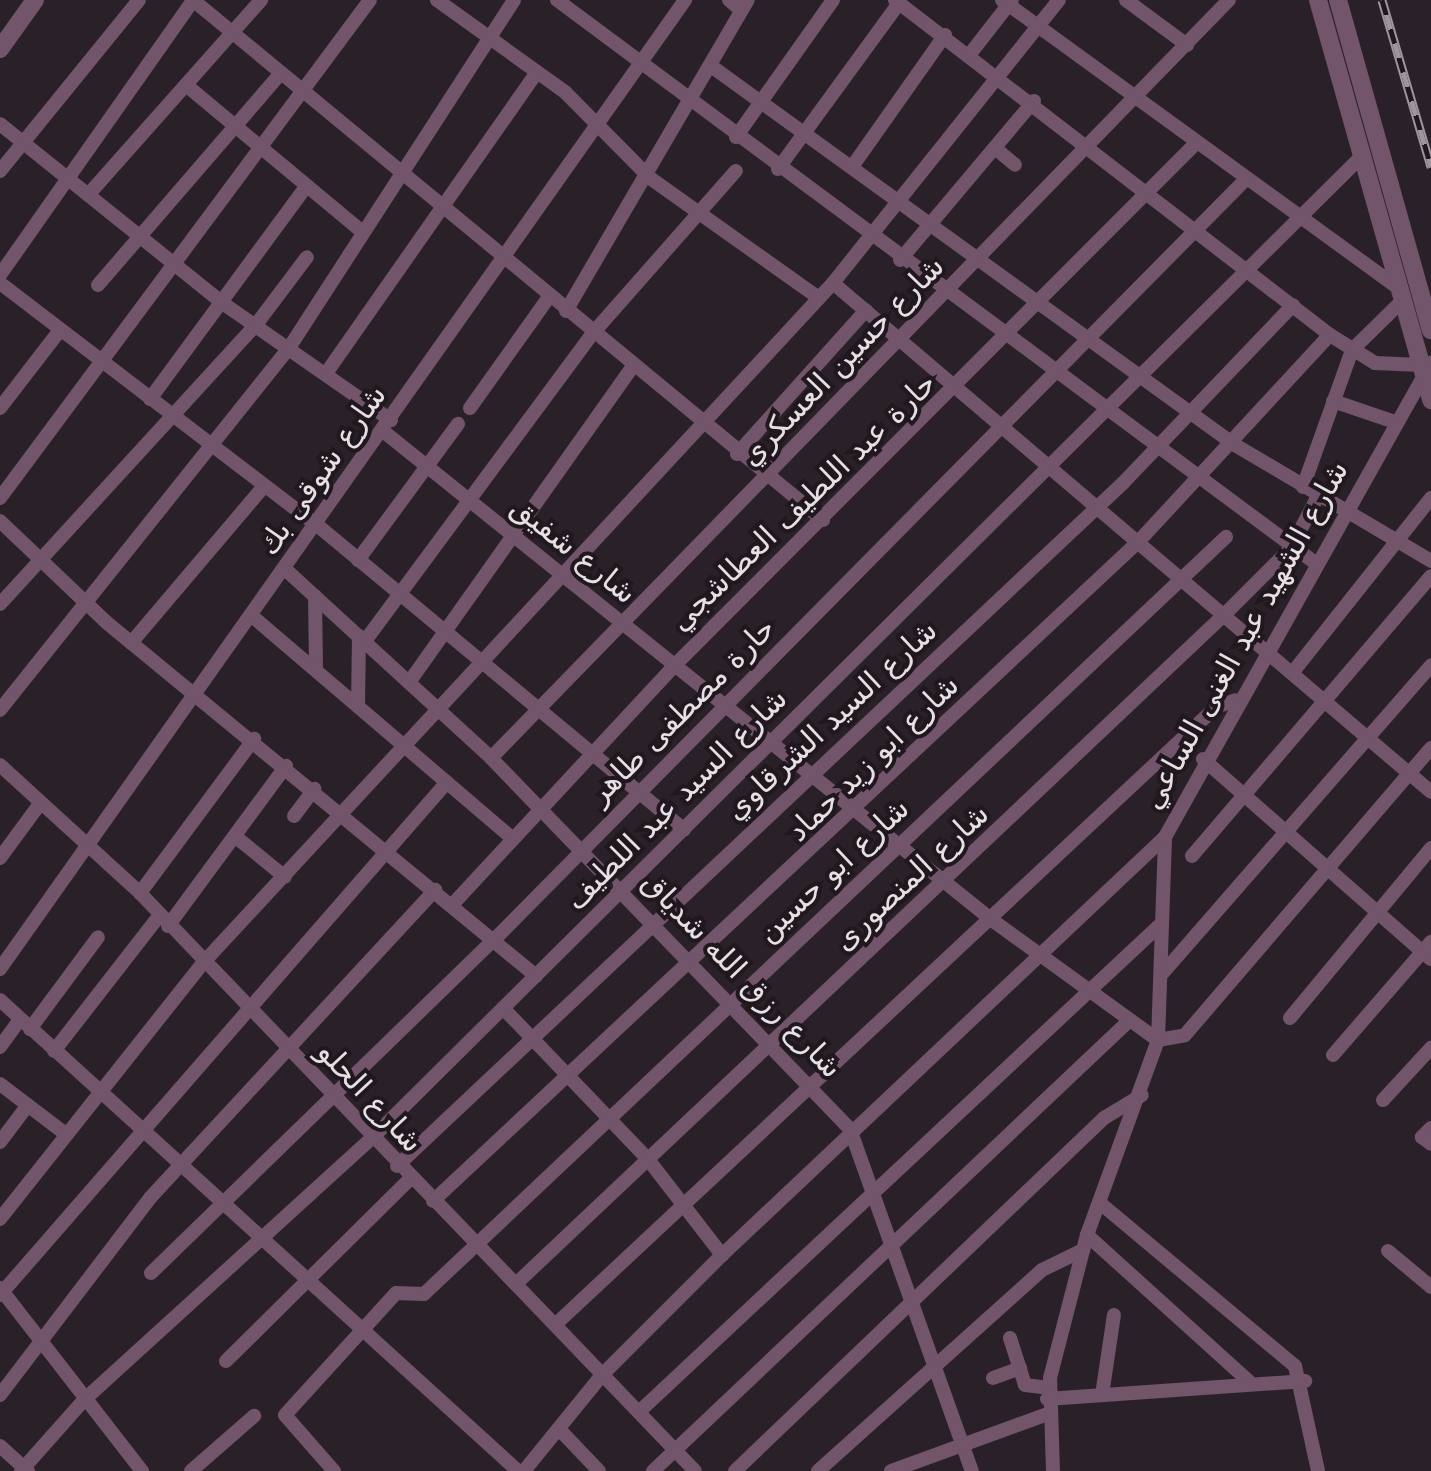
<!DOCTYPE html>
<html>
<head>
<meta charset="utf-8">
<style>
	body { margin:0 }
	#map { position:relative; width:1431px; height:1471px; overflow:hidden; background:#2a2128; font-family:"DejaVu Sans","Noto Naskh Arabic",sans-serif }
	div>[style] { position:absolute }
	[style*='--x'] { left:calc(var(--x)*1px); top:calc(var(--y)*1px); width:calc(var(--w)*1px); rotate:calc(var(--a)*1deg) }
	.minor>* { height:14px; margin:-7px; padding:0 7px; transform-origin:7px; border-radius:7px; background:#72546b }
	.tertiary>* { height:18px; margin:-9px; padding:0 9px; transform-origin:9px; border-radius:9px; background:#72546b }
	.rail>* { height:9px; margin-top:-4.5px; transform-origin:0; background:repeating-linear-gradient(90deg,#20181e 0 15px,#9e969c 0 30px); box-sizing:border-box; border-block:2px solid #9e969c }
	span { translate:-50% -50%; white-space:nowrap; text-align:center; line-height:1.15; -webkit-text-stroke:8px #20181e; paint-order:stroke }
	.street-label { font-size:30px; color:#e6dfe4 }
</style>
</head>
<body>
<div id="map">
	<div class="minor">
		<i style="--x:193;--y:0;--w:817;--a:39.54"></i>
		<i style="--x:437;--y:0;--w:158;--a:35.7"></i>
		<i style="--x:565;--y:92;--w:121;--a:45.3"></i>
		<i style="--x:650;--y:178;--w:207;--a:35.4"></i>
		<i style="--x:557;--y:0;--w:943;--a:36.59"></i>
		<i style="--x:729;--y:0;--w:16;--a:40"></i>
		<i style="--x:895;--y:0;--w:549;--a:37.6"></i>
		<i style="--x:1330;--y:335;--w:53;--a:31.9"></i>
		<i style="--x:1375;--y:363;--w:46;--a:2.5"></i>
		<i style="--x:1002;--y:0;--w:490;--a:36"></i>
		<i style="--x:1126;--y:0;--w:76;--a:36.4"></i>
		<i style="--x:970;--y:54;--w:68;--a:-52.1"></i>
		<i style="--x:711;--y:66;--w:647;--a:35.88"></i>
		<i style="--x:1235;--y:445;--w:228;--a:30.6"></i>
		<i style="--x:186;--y:85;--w:226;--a:39.8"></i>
		<i style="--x:0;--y:124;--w:284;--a:38.8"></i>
		<i style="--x:221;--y:302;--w:207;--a:34.8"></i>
		<i style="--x:736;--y:137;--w:168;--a:-54.7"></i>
		<i style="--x:995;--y:148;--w:26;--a:40"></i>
		<i style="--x:854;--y:164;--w:158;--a:-54.8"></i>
		<i style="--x:778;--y:169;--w:205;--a:-53.9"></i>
		<i style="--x:0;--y:171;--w:220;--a:-50.9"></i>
		<i style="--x:88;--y:195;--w:261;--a:-48.4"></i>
		<i style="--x:900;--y:260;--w:208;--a:-49.9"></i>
		<i style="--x:0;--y:275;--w:336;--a:-54.9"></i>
		<i style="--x:0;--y:283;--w:399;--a:37.4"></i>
		<i style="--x:317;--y:525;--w:477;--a:39.7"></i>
		<i style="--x:833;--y:283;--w:785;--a:40.4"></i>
		<i style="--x:98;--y:285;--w:279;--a:-49.2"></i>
		<i style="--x:566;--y:311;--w:360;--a:-59.7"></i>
		<i style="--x:327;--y:372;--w:365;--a:-55"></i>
		<i style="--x:150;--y:399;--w:263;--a:-53.7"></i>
		<i style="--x:1333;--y:401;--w:65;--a:18.7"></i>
		<i style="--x:0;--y:408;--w:98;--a:-52.4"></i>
		<i style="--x:470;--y:408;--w:136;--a:-54.6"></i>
		<i style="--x:383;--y:431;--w:781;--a:38.76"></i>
		<i style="--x:992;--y:920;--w:205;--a:35.9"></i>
		<i style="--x:1158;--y:1040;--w:27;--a:-10"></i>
		<i style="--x:1185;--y:1035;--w:378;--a:-49.4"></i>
		<i style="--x:737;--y:454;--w:193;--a:-48.1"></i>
		<i style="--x:1303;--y:487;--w:145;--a:-70.3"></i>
		<i style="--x:1352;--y:350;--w:71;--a:-44.4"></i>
		<i style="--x:0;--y:498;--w:620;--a:-53.39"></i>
		<i style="--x:0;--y:521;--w:146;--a:43.6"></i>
		<i style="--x:106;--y:622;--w:557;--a:39.46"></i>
		<i style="--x:358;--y:560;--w:169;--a:-53.7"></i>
		<i style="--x:285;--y:569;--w:280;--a:42.5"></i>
		<i style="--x:491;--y:758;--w:516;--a:45.94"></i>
		<i style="--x:850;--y:1129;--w:363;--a:70.4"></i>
		<i style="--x:315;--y:596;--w:74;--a:89.2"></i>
		<i style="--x:0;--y:604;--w:377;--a:-47.5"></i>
		<i style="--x:255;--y:326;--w:86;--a:-53"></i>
		<i style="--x:252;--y:616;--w:343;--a:40.5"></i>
		<i style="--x:365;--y:641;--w:383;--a:-53.5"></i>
		<i style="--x:593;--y:333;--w:216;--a:-48.6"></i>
		<i style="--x:131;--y:643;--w:206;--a:-49.7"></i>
		<i style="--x:1293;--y:672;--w:222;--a:-51.6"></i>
		<i style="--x:410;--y:681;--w:386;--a:-54.7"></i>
		<i style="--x:358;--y:706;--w:70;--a:-89.2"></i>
		<i style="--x:0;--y:710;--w:463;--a:-51.4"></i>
		<i style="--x:289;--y:348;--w:414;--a:-57.1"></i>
		<i style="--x:491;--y:758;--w:1058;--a:-45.77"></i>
		<i style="--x:1203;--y:759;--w:303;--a:41.3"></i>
		<i style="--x:0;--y:765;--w:190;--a:42.4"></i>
		<i style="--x:140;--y:893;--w:801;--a:46.16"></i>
		<i style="--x:294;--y:816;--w:34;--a:-53"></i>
		<i style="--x:236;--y:837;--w:63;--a:39.2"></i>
		<i style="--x:1192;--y:856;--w:368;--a:-49.5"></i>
		<i style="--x:0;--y:858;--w:66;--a:-53.7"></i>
		<i style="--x:140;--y:893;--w:192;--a:-53.5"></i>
		<i style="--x:452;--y:905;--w:326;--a:-47.1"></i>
		<i style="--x:674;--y:666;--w:739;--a:-45.05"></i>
		<i style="--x:168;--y:926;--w:199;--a:-53.6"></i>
		<i style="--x:0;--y:969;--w:1187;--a:-54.74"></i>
		<i style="--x:1161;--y:975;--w:411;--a:-48.9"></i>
		<i style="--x:0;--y:1000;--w:700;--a:42.28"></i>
		<i style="--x:503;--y:1008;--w:208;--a:46.2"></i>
		<i style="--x:647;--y:1158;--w:123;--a:52.3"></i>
		<i style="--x:1290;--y:1018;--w:221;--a:-50.3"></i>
		<i style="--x:30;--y:1029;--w:114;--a:-53.5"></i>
		<i style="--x:0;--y:1047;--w:34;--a:-54"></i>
		<i style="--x:54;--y:1051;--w:171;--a:-52.1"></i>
		<i style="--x:1333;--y:1055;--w:150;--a:-49.1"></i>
		<i style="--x:0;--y:1084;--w:79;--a:37.3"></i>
		<i style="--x:1383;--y:1100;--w:71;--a:-47.3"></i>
		<i style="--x:1431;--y:1128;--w:13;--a:135"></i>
		<i style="--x:1422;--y:1137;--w:11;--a:38"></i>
		<i style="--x:0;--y:1142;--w:46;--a:-52.9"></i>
		<i style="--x:397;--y:1166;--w:997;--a:-43.25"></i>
		<i style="--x:1123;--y:483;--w:246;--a:-46.3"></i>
		<i style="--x:433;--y:1201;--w:966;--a:-43.07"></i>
		<i style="--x:1139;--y:541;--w:281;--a:-47.2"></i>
		<i style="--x:1100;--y:1203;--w:254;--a:39.9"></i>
		<i style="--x:1295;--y:1366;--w:107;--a:77.6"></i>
		<i style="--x:0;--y:1219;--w:325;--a:-51.6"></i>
		<i style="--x:202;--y:964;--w:928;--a:-47.18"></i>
		<i style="--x:833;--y:283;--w:362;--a:-51.4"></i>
		<i style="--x:1087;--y:1235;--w:222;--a:42.1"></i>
		<i style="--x:1388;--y:1251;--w:56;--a:39.9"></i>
		<i style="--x:151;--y:1273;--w:478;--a:-44.2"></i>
		<i style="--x:494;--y:940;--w:1068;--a:-45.34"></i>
		<i style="--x:519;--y:1281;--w:971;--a:-43.37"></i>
		<i style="--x:1225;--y:614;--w:93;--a:-45"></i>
		<i style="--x:1291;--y:548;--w:59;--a:-62.6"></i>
		<i style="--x:0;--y:1288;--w:232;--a:52.2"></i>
		<i style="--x:0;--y:1295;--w:680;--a:-48.93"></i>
		<i style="--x:556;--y:1324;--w:903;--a:-43.07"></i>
		<i style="--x:1216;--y:707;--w:21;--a:-19"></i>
		<i style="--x:1010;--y:1338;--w:49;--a:72.3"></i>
		<i style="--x:1025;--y:1385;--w:24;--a:7"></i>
		<i style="--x:226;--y:1361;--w:257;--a:-44.7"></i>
		<i style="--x:993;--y:1378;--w:29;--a:-20"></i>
		<i style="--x:0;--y:1395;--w:248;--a:-52.7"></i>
		<i style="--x:150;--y:1198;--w:420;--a:-47.2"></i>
		<i style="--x:1102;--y:1395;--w:81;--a:-81.5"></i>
		<i style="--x:1047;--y:1399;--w:259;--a:-4"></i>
		<i style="--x:641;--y:1410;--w:713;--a:-43.07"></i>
		<i style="--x:559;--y:1429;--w:58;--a:46.4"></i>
		<i style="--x:0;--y:1446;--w:38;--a:42"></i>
		<i style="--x:21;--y:1471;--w:96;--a:-48.4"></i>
		<i style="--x:85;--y:1399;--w:388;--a:-42.3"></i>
		<i style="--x:372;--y:1138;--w:1394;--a:-44.77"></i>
		<i style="--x:191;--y:1471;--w:84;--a:-41.1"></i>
		<i style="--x:334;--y:1471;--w:74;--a:-131.2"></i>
		<i style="--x:285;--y:1415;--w:165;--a:-47.7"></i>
		<i style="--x:396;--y:1293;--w:28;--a:2"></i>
		<i style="--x:424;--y:1294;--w:1103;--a:-43.35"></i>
		<i style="--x:524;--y:1471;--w:124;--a:-50.9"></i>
		<i style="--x:602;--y:1375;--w:170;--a:-45"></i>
		<i style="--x:722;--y:1255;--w:609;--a:-43.34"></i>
		<i style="--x:653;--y:1471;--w:656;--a:-43.4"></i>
		<i style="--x:735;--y:1471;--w:511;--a:-43.73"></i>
		<i style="--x:1104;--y:1118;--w:44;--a:-31.2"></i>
		<i style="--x:818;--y:1471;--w:301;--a:-41.9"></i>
		<i style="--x:1042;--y:1270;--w:46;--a:-26"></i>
		<i style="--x:891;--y:1471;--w:167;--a:-20"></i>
		<i style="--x:1053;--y:1471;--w:93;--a:-91.8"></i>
		<i style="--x:1050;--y:1378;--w:148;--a:-75.5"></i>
		<i style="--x:1087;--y:1235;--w:208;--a:-70"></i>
		<i style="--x:1158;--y:1040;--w:203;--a:-88"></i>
		<i style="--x:1165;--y:837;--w:544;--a:-60.7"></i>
	</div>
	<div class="tertiary">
		<i style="--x:1318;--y:0;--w:416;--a:74.2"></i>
		<i style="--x:1338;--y:0;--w:343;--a:74.3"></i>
		<i style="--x:0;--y:49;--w:60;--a:-54.5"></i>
	</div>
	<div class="rail">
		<i style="--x:1382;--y:0;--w:174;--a:73.6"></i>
	</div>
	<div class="street-label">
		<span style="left:842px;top:361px;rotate:-46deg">شارع حسين العسكري</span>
		<span style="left:322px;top:470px;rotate:-55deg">شارع شوقى بك</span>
		<span style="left:803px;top:502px;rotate:-44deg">حارة عبد اللطيف العطاشجي</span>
		<span style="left:574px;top:550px;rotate:39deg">شارع شفيق</span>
		<span style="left:1245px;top:635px;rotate:-61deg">شارع الشهيد عبد الغنى الساعي</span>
		<span style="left:682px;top:711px;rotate:-45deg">حارة مصطفى طاهر</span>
		<span style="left:831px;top:720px;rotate:-43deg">شارع السيد الشرقاوي</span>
		<span style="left:873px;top:758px;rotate:-44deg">شارع ابو زيد حماد</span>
		<span style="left:676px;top:799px;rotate:-45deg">شارع السيد عبد اللطيف</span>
		<span style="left:833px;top:870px;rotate:-43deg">شارع ابو حسين</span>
		<span style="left:911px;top:877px;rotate:-43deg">شارع المنصورى</span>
		<span style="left:742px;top:975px;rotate:46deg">شارع رزق الله شدياق</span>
		<span style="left:370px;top:1097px;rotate:47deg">شارع الحلو</span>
	</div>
</div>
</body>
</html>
